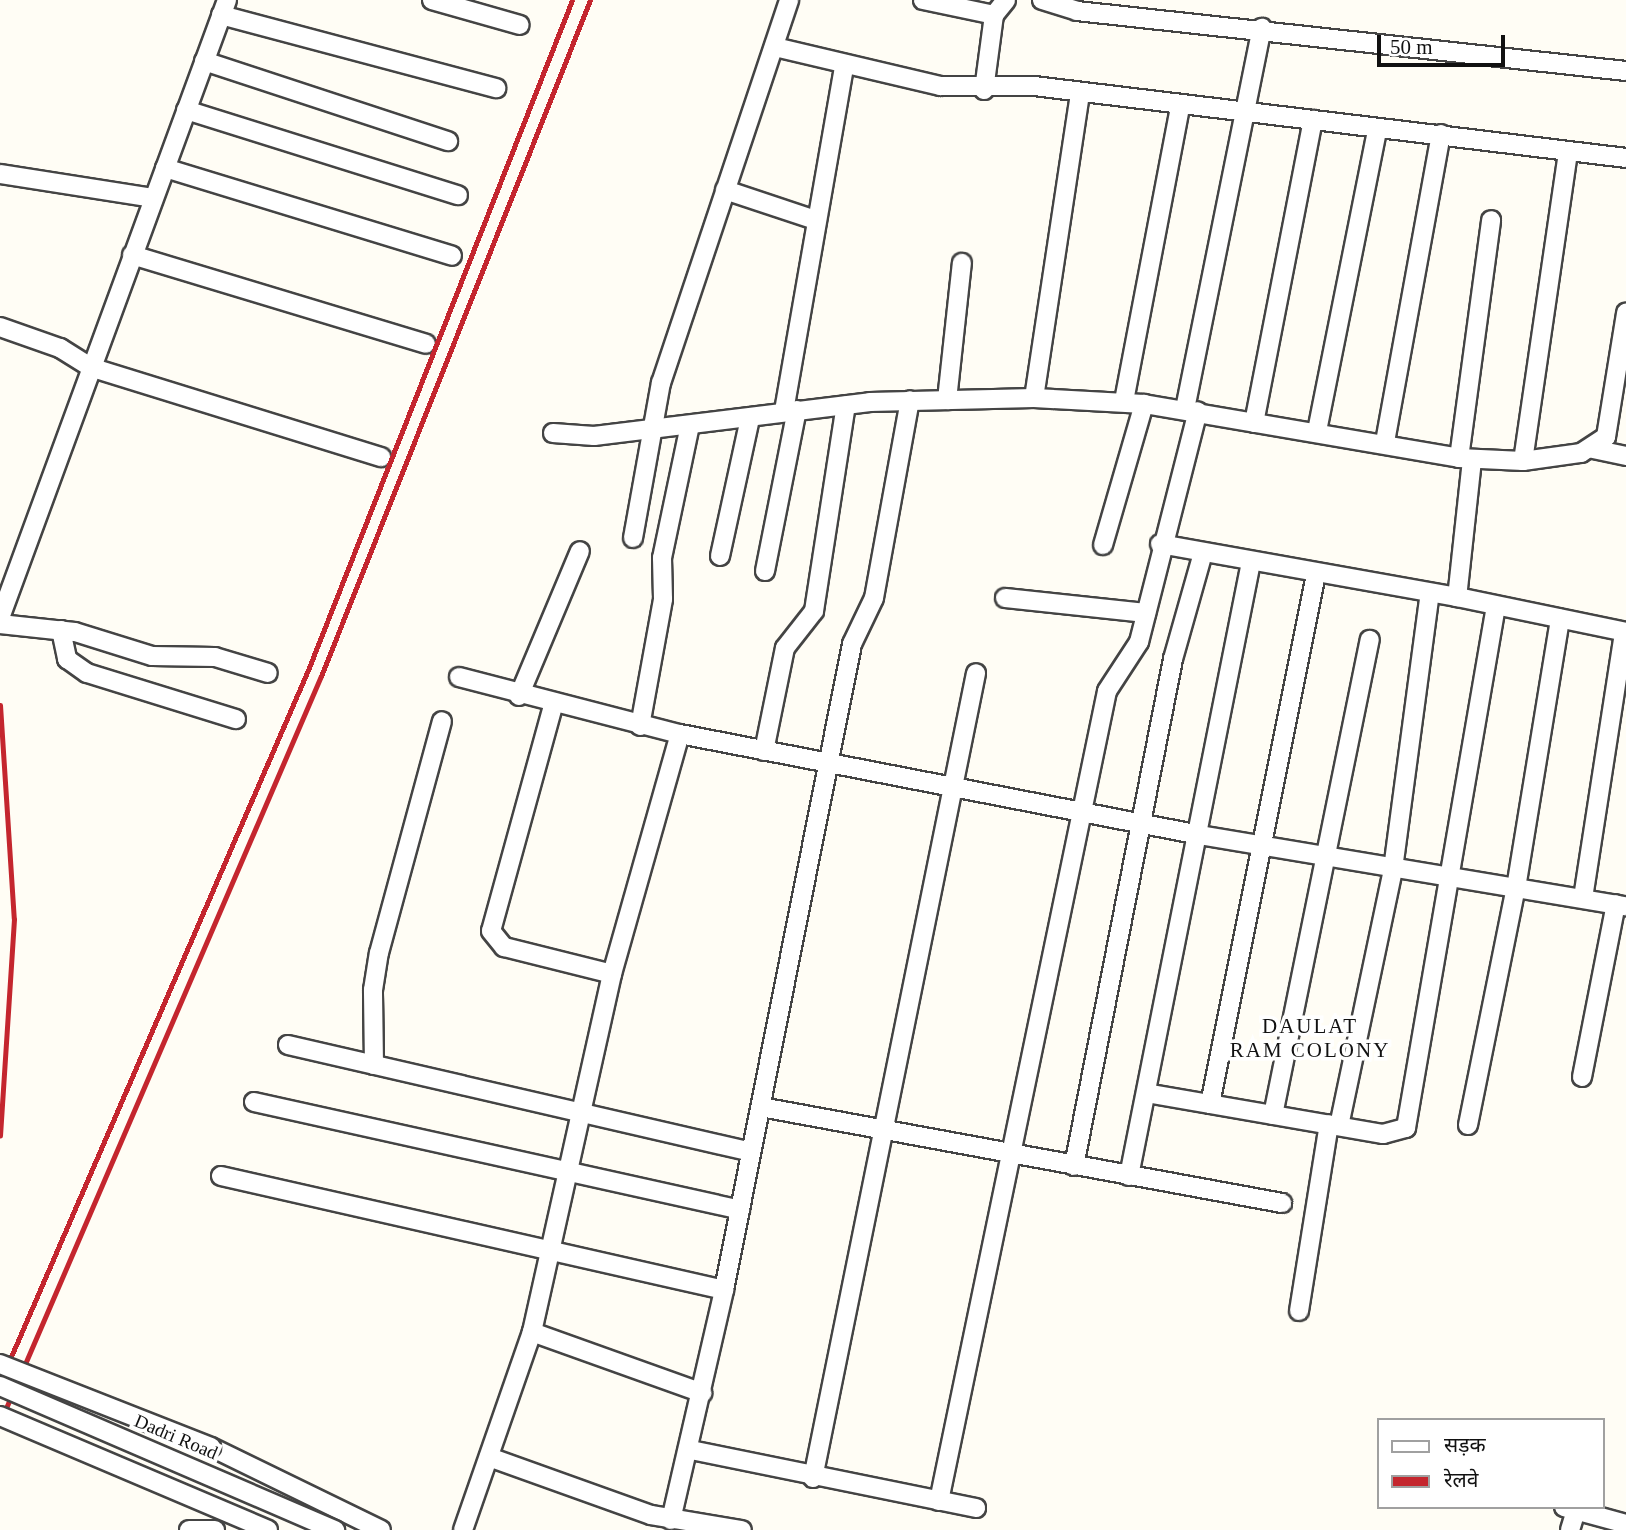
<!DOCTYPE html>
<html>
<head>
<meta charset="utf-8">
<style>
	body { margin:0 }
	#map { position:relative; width:1626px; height:1530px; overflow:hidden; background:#fffdf5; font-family:"Times New Roman","Noto Sans Devanagari",serif }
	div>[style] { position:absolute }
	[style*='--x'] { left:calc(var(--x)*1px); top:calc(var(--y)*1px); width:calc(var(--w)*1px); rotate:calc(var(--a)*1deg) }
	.roads { filter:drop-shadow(2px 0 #444) drop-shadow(-2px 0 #444) drop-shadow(0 2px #444) drop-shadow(0 -2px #444) }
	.minor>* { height:18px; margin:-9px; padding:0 9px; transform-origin:9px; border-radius:9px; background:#fff }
	.rail>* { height:5px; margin:-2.5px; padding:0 2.5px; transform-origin:2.5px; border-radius:2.5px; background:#c4262e }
	.bridges { filter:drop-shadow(2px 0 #444) drop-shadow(-2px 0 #444) drop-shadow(0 2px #444) drop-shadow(0 -2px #444) }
	.minor-bridge>* { height:18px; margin:-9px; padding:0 9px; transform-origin:9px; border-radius:9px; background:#fff }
	span { translate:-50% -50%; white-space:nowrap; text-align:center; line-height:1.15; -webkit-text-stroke:7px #fff; paint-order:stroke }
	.street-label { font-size:19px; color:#111 }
	.neighbourhood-label { font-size:21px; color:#111; letter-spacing:2px }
	.legend { position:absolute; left:1377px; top:1418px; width:228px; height:91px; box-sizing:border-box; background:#fff; border:2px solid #a0a0a0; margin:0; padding:9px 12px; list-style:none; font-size:21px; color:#111 }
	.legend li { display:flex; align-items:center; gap:14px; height:35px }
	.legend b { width:35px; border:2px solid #a0a0a0 }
	.scale { position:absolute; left:1377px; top:35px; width:128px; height:32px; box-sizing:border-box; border:4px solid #111; border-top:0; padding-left:9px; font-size:21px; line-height:24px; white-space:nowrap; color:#111; -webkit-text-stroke:5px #fff; paint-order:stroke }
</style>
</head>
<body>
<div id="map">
	<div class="roads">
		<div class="minor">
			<i style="--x:432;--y:0;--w:91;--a:15.9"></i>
			<i style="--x:923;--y:0;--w:73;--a:11.9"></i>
			<i style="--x:1042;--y:0;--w:37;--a:17"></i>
			<i style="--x:1077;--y:11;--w:552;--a:6.24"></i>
			<i style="--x:221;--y:15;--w:285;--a:14.9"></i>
			<i style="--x:775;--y:47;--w:170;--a:13.3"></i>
			<i style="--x:940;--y:86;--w:94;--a:0"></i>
			<i style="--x:1034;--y:86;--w:596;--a:6.93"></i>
			<i style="--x:204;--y:61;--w:257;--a:18.2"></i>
			<i style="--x:984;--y:90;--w:76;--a:-82.4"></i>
			<i style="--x:994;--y:15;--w:19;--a:-51"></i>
			<i style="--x:186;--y:110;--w:285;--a:17.4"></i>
			<i style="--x:165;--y:168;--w:300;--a:17"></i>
			<i style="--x:0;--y:174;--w:155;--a:8.9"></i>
			<i style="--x:725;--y:190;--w:95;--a:18.4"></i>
			<i style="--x:132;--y:255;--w:307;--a:16.8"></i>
			<i style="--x:0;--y:327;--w:64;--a:19.3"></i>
			<i style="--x:60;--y:348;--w:36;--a:32"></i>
			<i style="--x:90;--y:367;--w:305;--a:17.2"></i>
			<i style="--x:1034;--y:398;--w:307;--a:-81.4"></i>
			<i style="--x:947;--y:400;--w:138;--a:-83.8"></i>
			<i style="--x:1124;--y:401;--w:299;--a:-79.2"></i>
			<i style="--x:1185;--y:409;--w:389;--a:-78.6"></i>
			<i style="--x:784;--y:411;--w:349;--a:-80.1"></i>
			<i style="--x:1254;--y:423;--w:309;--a:-79"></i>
			<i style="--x:1317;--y:431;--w:307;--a:-78.7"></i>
			<i style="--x:553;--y:433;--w:41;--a:4.2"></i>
			<i style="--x:594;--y:436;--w:278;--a:-7"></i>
			<i style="--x:870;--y:402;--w:164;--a:-1.4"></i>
			<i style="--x:1034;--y:398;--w:110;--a:3.1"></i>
			<i style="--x:1144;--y:404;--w:320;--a:9.7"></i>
			<i style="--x:1459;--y:458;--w:64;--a:2.7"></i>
			<i style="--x:1523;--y:461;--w:59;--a:-7.9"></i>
			<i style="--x:1581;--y:453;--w:30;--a:-33"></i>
			<i style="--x:1606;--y:437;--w:126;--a:-80.8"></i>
			<i style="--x:1385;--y:442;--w:313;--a:-79.7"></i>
			<i style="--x:1593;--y:449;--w:34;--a:12"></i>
			<i style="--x:1459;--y:458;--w:240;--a:-82.3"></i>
			<i style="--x:1472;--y:460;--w:138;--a:96.2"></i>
			<i style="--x:1457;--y:597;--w:173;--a:11.7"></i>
			<i style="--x:1523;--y:461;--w:312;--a:-81.7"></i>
			<i style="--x:633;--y:538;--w:158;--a:-79.8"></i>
			<i style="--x:661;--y:383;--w:404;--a:-71.5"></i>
			<i style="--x:1160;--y:544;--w:302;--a:10.1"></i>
			<i style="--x:1103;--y:545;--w:147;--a:-73.8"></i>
			<i style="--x:720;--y:556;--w:141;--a:-77.7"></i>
			<i style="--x:765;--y:571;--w:164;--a:-78.8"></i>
			<i style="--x:1005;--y:598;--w:142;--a:6.1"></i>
			<i style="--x:0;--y:618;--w:658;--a:-69.83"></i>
			<i style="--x:0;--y:624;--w:75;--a:6.1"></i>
			<i style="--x:75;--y:632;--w:81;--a:17.3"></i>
			<i style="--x:152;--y:656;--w:63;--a:0.9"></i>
			<i style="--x:215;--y:657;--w:55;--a:16.8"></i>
			<i style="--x:61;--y:630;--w:30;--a:78"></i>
			<i style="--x:67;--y:659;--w:24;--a:35"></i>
			<i style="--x:87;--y:673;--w:156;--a:17.2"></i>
			<i style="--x:459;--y:677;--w:228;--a:14.5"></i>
			<i style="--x:680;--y:734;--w:530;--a:10.99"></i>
			<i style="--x:1200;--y:835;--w:432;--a:9.5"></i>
			<i style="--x:519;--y:696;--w:157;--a:-67.2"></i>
			<i style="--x:553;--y:706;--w:233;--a:105.4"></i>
			<i style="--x:491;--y:931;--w:21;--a:51"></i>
			<i style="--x:504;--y:947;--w:111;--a:14"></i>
			<i style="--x:640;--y:726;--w:129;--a:-79.7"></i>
			<i style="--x:663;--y:599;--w:41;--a:-91.4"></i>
			<i style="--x:662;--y:558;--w:136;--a:-78.1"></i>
			<i style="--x:764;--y:751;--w:105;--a:-78.5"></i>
			<i style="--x:785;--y:648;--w:47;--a:-51.9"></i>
			<i style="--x:814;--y:611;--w:208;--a:-81.2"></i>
			<i style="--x:1583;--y:898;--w:269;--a:-81.2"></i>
			<i style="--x:288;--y:1045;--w:475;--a:13"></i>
			<i style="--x:374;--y:1065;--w:75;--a:-90.8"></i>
			<i style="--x:373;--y:990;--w:37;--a:-81"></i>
			<i style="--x:379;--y:953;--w:240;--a:-74.8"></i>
			<i style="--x:1582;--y:1077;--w:176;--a:-78.9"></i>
			<i style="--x:1146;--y:1093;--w:241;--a:9.8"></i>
			<i style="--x:1383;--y:1134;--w:24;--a:-15"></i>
			<i style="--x:1406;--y:1128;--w:530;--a:-80.22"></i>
			<i style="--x:254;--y:1102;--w:498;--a:12.5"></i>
			<i style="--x:1210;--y:1104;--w:540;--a:-78.69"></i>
			<i style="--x:761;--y:1107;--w:530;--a:10.44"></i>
			<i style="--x:1273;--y:1115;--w:485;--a:-78.5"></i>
			<i style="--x:1468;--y:1125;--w:242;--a:-78.6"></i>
			<i style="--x:1516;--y:888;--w:273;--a:-80.7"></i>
			<i style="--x:1339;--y:1126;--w:263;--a:-78.1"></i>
			<i style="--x:1393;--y:869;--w:278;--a:-82.4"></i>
			<i style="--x:1074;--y:1166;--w:517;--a:-78.95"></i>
			<i style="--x:1173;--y:659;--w:110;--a:-74.2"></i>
			<i style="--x:221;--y:1176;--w:516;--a:12.77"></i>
			<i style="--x:1129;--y:1176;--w:626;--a:-78.76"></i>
			<i style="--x:1299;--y:1311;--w:189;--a:-80.9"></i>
			<i style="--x:532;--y:1332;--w:181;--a:19.7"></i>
			<i style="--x:211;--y:1447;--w:189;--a:26"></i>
			<i style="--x:691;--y:1450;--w:291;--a:11.5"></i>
			<i style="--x:489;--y:1457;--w:172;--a:19.7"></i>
			<i style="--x:651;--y:1515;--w:92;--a:9.4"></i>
			<i style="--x:813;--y:1478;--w:821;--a:-78.55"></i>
			<i style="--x:939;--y:1501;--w:827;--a:-78.28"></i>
			<i style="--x:1107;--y:691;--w:59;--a:-56.9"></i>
			<i style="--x:1139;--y:642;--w:238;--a:-75.7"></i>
			<i style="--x:1564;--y:1507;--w:64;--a:15.3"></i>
			<i style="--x:671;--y:1520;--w:236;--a:-77"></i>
			<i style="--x:724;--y:1290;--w:659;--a:-78.79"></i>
			<i style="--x:852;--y:644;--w:51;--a:-64.4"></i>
			<i style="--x:874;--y:598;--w:201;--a:-79.7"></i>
			<i style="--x:189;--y:1530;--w:26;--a:0"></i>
			<i style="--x:463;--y:1530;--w:210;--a:-70.8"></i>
			<i style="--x:532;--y:1332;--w:367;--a:-77.4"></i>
			<i style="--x:612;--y:974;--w:249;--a:-74.2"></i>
			<i style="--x:1570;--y:1530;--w:24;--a:-73"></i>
		</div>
	</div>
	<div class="rail">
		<i style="--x:0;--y:705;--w:214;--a:86.3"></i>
		<i style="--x:14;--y:919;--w:217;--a:93.7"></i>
		<i style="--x:0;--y:1382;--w:776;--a:-66.61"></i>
		<i style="--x:308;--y:670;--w:720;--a:-68.49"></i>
		<i style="--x:0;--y:1422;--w:812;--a:-66.72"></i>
		<i style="--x:321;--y:676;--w:728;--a:-68.3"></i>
	</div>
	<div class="bridges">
		<div class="minor-bridge">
			<i style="--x:0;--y:1364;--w:227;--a:21.5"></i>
			<i style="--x:0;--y:1386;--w:365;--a:23.3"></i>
			<i style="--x:0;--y:1416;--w:291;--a:23"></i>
		</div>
	</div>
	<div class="street-label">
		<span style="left:176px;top:1437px;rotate:23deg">Dadri Road</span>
	</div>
	<div class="neighbourhood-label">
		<span style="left:1310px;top:1038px">DAULAT<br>RAM COLONY</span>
	</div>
	<ul class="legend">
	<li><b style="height:9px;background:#fff"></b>सड़क</li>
	<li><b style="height:9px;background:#c4262e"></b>रेलवे</li>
	</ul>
	<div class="scale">50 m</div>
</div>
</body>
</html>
